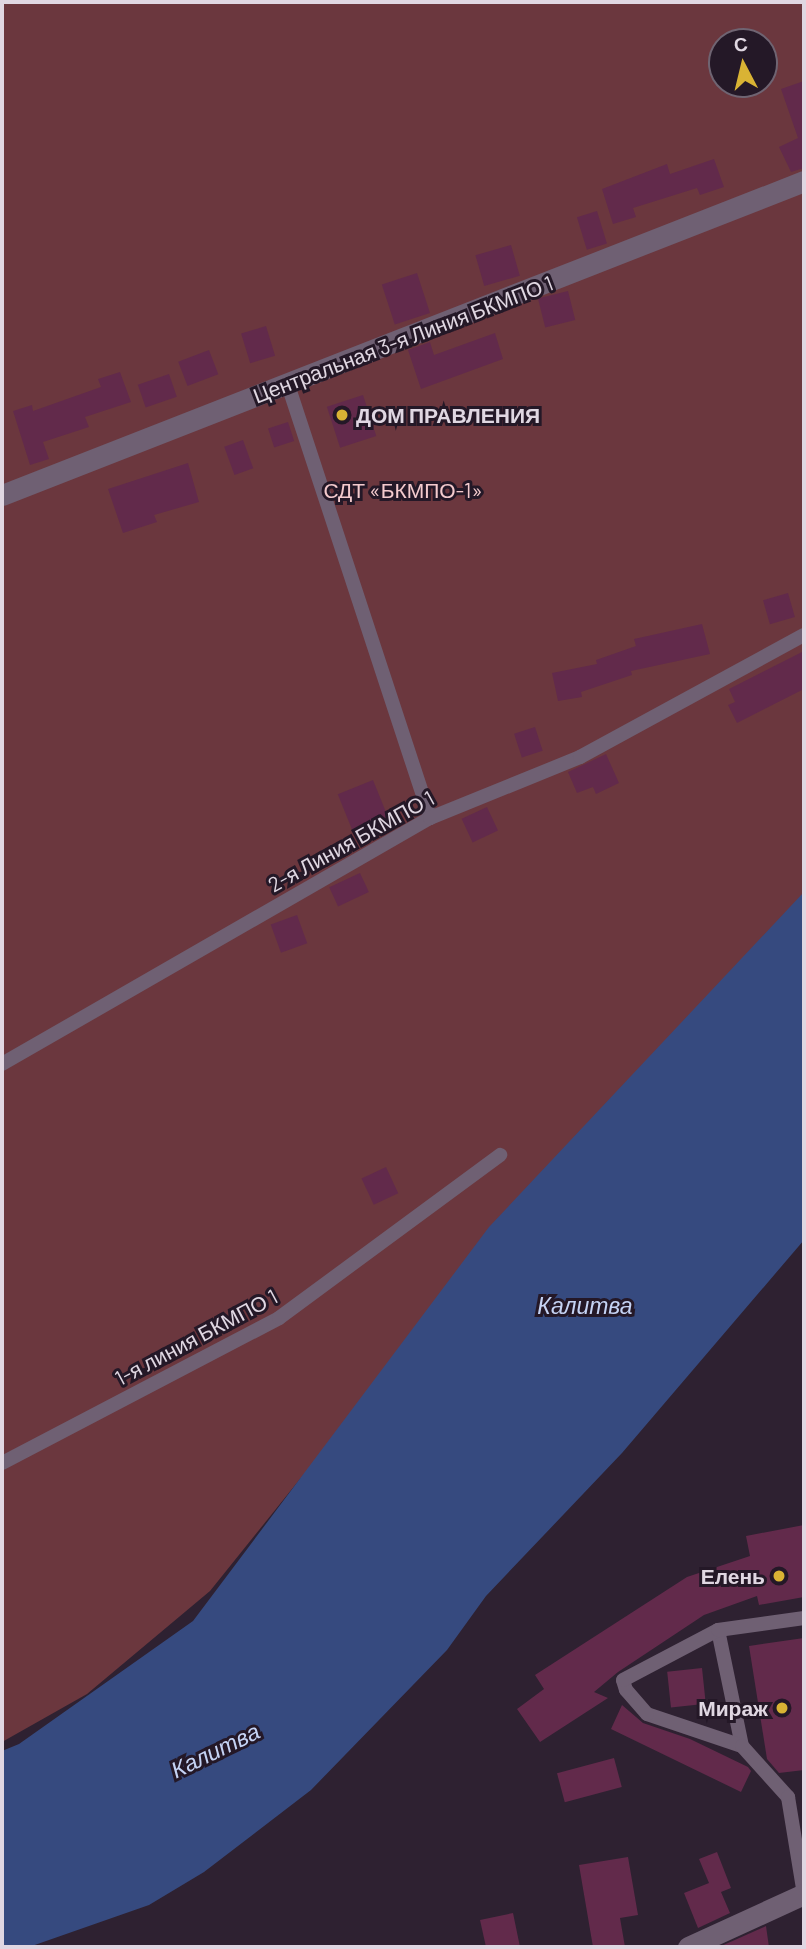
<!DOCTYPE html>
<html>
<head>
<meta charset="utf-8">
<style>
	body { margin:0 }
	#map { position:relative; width:806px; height:1949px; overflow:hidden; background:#2e2131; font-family:Barlow,sans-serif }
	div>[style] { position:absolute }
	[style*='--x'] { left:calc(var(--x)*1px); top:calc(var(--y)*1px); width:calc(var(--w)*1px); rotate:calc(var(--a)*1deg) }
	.green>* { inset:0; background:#6b373e }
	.water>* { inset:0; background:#364a7f }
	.building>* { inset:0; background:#622a4b; transform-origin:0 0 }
	.service>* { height:14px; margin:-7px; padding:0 7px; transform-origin:7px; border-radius:7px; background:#6f6073 }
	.minor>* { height:21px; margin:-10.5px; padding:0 10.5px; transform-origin:10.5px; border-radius:10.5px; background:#6f6073 }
	.dots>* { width:19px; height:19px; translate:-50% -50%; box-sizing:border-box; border:4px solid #241827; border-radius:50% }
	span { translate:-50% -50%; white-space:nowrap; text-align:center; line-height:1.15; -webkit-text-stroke:6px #241827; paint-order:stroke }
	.street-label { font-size:21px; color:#e0d7e2 }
	.poi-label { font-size:21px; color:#e0d7e2; font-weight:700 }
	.left { translate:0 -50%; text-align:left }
	.right { translate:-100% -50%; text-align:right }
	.park-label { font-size:21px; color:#f4cacd }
	.water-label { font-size:23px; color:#c5d3f4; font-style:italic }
	.frame { position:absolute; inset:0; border:4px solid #e0d7e2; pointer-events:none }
	.north { position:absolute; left:708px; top:28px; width:70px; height:70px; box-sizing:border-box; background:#241827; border:2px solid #6f6472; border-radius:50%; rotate:353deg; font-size:19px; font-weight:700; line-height:28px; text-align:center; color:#e0d7e2 }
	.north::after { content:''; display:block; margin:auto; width:24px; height:32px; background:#d9b334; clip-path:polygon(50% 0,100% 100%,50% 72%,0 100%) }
</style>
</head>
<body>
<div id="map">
	<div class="green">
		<i style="clip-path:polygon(evenodd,2px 2px,804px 2px,804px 895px,300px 1479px,210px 1591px,87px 1694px,2px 1742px,2px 2px,722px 42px,764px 42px,764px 84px,722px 84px,722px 42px)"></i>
	</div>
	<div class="water">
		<i style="clip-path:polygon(804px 892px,804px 1240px,622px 1453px,486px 1596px,447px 1650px,311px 1790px,204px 1872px,149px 1905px,29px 1947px,2px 1947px,2px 1751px,19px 1744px,193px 1621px,489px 1227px)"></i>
	</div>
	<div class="building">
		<i style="clip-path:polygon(804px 81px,804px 168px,791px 172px,779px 147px,798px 138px,781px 89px)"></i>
		<i style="clip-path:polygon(714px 159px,724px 187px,700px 195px,697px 188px,633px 208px,636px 217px,613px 224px,602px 189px,667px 164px,670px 174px)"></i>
		<i style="left:597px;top:211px;width:34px;height:21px;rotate:73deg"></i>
		<i style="left:511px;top:245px;width:32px;height:37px;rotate:74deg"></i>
		<i style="left:417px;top:273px;width:42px;height:37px;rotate:72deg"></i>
		<i style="left:568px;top:291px;width:30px;height:31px;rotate:76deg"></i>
		<i style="left:266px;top:326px;width:31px;height:26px;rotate:73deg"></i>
		<i style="clip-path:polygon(495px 333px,503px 359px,421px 389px,408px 350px,430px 342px,434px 355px)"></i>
		<i style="left:209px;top:350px;width:26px;height:33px;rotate:69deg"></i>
		<i style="clip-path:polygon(120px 372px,131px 402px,85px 417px,89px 427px,43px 442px,49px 459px,30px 465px,13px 411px,32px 405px,33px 411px,101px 387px,98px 379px)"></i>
		<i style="left:169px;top:374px;width:24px;height:33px;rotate:71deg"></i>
		<i style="left:363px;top:395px;width:43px;height:38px;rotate:72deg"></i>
		<i style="left:288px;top:422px;width:20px;height:21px;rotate:72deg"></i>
		<i style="left:243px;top:440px;width:30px;height:20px;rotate:70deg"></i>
		<i style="clip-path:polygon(188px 463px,199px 502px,154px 515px,157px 522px,123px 533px,108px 489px)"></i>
		<i style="left:788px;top:593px;width:25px;height:26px;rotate:74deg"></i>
		<i style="clip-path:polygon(702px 624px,710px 654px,631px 671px,632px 675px,581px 692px,582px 697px,558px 701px,552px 673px,597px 664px,596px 660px,636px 646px,634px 639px)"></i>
		<i style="clip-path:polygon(804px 651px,804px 689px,737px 723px,728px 705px,735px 702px,729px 689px)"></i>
		<i style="left:535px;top:727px;width:25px;height:22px;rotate:72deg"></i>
		<i style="clip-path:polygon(606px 754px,619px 783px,596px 794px,593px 787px,577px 793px,568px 772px)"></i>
		<i style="left:373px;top:780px;width:41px;height:38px;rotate:68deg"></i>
		<i style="left:487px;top:807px;width:26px;height:28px;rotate:65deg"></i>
		<i style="left:360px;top:873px;width:21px;height:34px;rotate:65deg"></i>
		<i style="left:297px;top:915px;width:30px;height:28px;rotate:70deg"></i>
		<i style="left:386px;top:1167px;width:29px;height:27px;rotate:65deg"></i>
		<i style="clip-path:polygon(804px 1525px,804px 1597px,759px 1605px,757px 1596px,704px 1615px,618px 1672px,594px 1692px,608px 1698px,540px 1742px,517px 1709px,544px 1689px,535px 1675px,687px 1577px,750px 1556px,746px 1536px)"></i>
		<i style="clip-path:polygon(804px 1638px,804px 1770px,779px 1773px,767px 1759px,749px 1646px)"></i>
		<i style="left:702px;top:1668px;width:36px;height:35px;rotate:84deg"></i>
		<i style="clip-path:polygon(622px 1705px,643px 1723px,690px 1739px,748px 1767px,751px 1771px,741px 1792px,611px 1729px)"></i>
		<i style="left:614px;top:1758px;width:30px;height:59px;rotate:75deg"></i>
		<i style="clip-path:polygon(717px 1852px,731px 1888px,721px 1892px,730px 1913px,698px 1928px,684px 1893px,709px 1883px,699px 1859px)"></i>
		<i style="clip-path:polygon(628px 1857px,638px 1915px,620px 1918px,625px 1947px,593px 1947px,579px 1865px)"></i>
		<i style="clip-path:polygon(513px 1913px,520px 1947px,486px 1947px,480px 1920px)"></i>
		<i style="clip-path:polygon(766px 1926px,769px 1947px,719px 1947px,764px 1927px)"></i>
	</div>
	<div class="service">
		<i style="--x:288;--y:385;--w:456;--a:71.8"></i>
		<i style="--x:2;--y:1064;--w:494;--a:-29.9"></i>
		<i style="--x:430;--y:818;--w:162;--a:-22.1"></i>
		<i style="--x:580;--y:757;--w:255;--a:-28.6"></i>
		<i style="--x:2;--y:1463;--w:313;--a:-27.6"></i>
		<i style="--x:279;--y:1318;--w:275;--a:-36.4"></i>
		<i style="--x:718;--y:1630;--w:118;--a:78.3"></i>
		<i style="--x:742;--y:1746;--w:100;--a:-161.4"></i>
		<i style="--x:647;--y:1714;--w:32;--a:-131"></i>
		<i style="--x:626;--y:1690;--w:10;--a:-107"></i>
		<i style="--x:623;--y:1680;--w:107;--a:-27.8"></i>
		<i style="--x:718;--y:1630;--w:87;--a:-7.9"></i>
		<i style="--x:742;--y:1746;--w:69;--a:48"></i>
		<i style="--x:788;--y:1797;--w:99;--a:80.7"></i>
	</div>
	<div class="minor">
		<i style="--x:2;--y:495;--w:861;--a:-21.38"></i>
		<i style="--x:688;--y:1947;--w:128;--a:-24.6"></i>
	</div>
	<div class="dots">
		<i style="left:342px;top:415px;background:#d9b334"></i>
		<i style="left:779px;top:1576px;background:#d9b334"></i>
		<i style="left:782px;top:1708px;background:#d9b334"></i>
	</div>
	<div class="street-label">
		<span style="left:403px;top:339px;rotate:-21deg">Центральная 3-я Линия БКМПО 1</span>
		<span style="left:351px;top:841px;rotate:-29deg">2-я Линия БКМПО 1</span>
		<span style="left:196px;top:1337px;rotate:-28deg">1-я линия БКМПО 1</span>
	</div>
	<div class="poi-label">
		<span class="left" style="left:356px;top:415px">ДОМ ПРАВЛЕНИЯ</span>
		<span class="right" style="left:765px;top:1576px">Елень</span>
		<span class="right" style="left:768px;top:1708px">Мираж</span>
	</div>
	<div class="park-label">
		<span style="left:403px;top:490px">СДТ «БКМПО-1»</span>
	</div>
	<div class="water-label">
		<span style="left:585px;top:1305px">Калитва</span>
		<span style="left:215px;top:1750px;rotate:-26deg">Калитва</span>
	</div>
	<div class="frame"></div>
	<div class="north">С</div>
</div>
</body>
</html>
